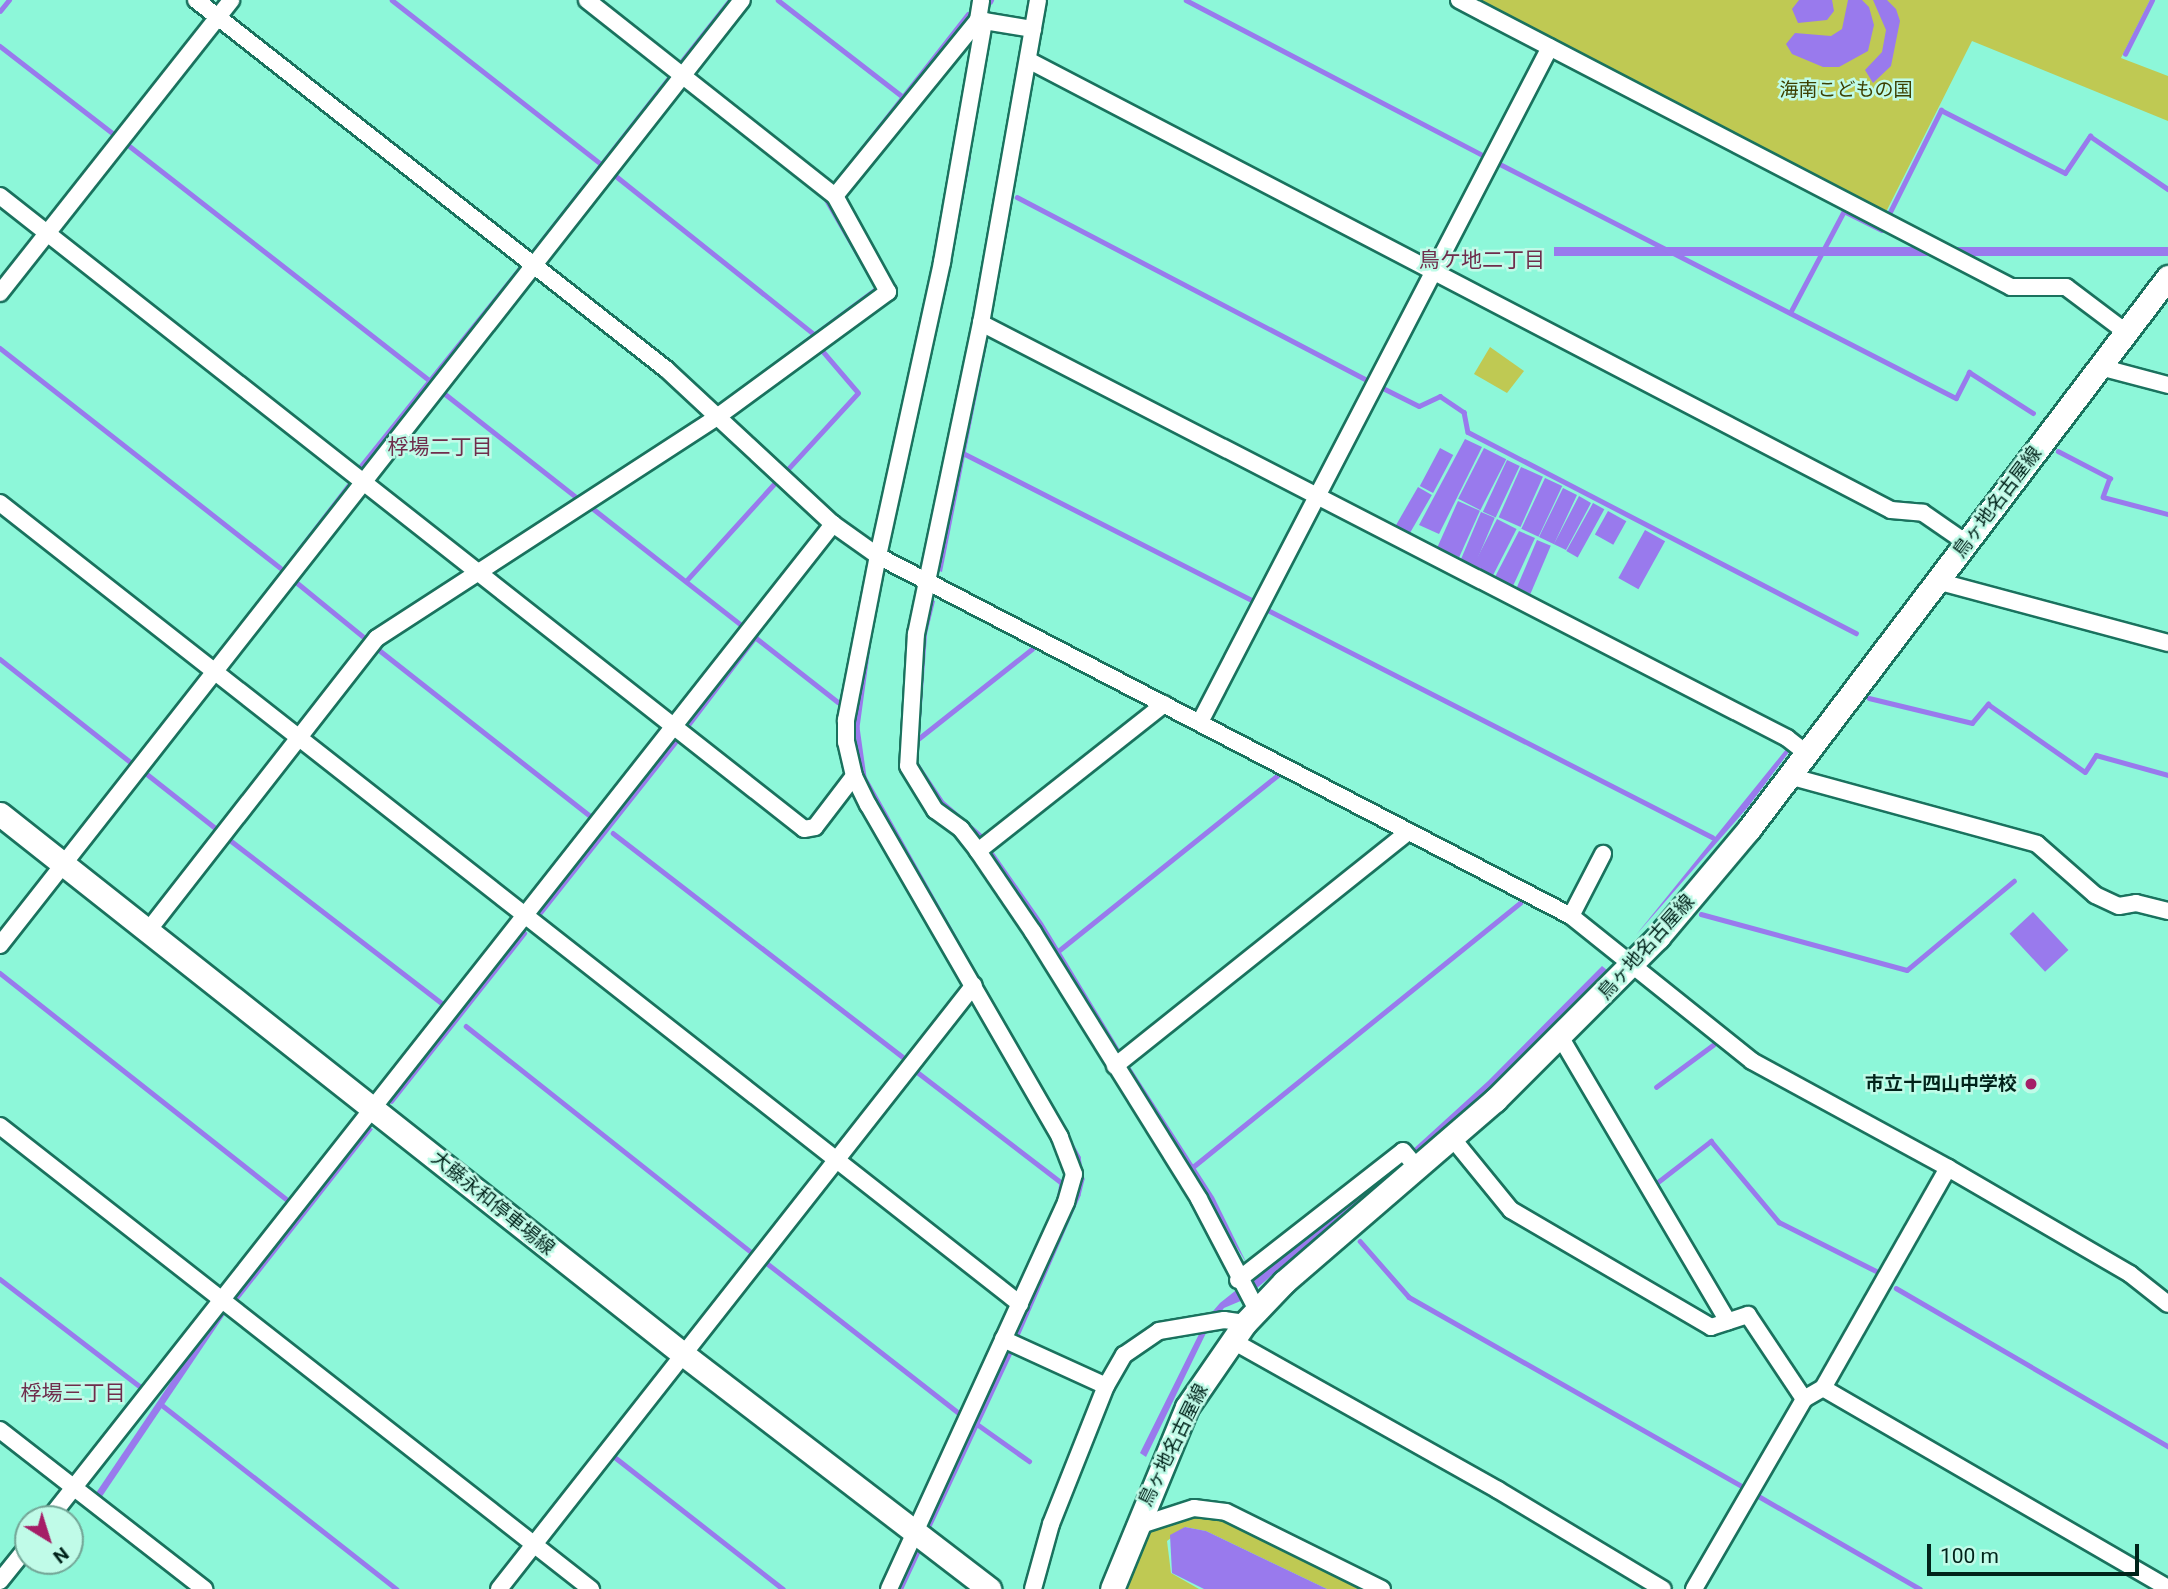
<!DOCTYPE html>
<html>
<head>
<meta charset="utf-8">
<style>
	body { margin:0 }
	#map { position:relative; width:2168px; height:1589px; overflow:hidden; background:#8df7d9; font-family:Roboto,"Noto Sans JP",sans-serif }
	div>[style] { position:absolute }
	[style*='--x'] { left:calc(var(--x)*1px); top:calc(var(--y)*1px); width:calc(var(--w)*1px); rotate:calc(var(--a)*1deg) }
	.green>* { inset:0; background:#bfc953 }
	.water>* { inset:0; background:#997aed; transform-origin:0 0 }
	.stream>* { height:4.5px; margin:-2.25px; padding:0 2.25px; transform-origin:2.25px; border-radius:2.25px; background:#997aed }
	.roads { filter:drop-shadow(2px 0 #1a725e) drop-shadow(-2px 0 #1a725e) drop-shadow(0 2px #1a725e) drop-shadow(0 -2px #1a725e) }
	.minor>* { height:16px; margin:-8px; padding:0 8px; transform-origin:8px; border-radius:8px; background:#fff }
	.secondary>* { height:23px; margin:-11.5px; padding:0 11.5px; transform-origin:11.5px; border-radius:11.5px; background:#fff }
	.dots>* { width:19px; height:19px; translate:-50% -50%; box-sizing:border-box; border:4px solid #c0fbe8; border-radius:50% }
	span { translate:-50% -50%; white-space:nowrap; text-align:center; line-height:1.15; -webkit-text-stroke:5px #c0fbe8; paint-order:stroke }
	.park-label { font-size:19px; color:#3c4001 }
	.street-label { font-size:19px; color:#00231a }
	.poi-label { font-size:19px; color:#00231a; font-weight:700 }
	.right { translate:-100% -50%; text-align:right }
	.neighbourhood-label { font-size:21px; color:#6f2d4c }
	.north { position:absolute; left:14px; top:1505px; width:70px; height:70px; box-sizing:border-box; background:#c0fbe8; border:2px solid #73a596; border-radius:50%; rotate:142deg; font-size:19px; font-weight:700; line-height:28px; text-align:center; color:#00231a }
	.north::after { content:''; display:block; margin:auto; width:24px; height:32px; background:#a51e67; clip-path:polygon(50% 0,100% 100%,50% 72%,0 100%) }
	.scale { position:absolute; left:1927px; top:1544px; width:212px; height:32px; box-sizing:border-box; border:4px solid #00231a; border-top:0; padding-left:9px; font-size:21px; line-height:24px; white-space:nowrap; color:#00231a; -webkit-text-stroke:5px #c0fbe8; paint-order:stroke }
</style>
</head>
<body>
<div id="map">
	<div class="green">
		<i style="clip-path:polygon(1473px 0,2150px 0,2121px 58px,2168px 76px,2168px 121px,1972px 41px,1886px 212px)"></i>
		<i style="clip-path:polygon(1490px 347px,1524px 371px,1507px 393px,1474px 374px)"></i>
		<i style="clip-path:polygon(1208px 1512px,1377px 1589px,1327px 1589px,1206px 1531px,1185px 1527px,1167px 1541px,1171px 1573px,1199px 1589px,1127px 1589px,1148px 1525px)"></i>
	</div>
	<div class="water">
		<i style="clip-path:polygon(1799px 0,1832px 0,1834px 11px,1827px 20px,1798px 23px,1792px 9px)"></i>
		<i style="clip-path:polygon(1848px 0,1862px 0,1869px 7px,1874px 25px,1868px 51px,1839px 67px,1823px 67px,1792px 54px,1786px 44px,1795px 33px,1831px 36px,1842px 29px)"></i>
		<i style="clip-path:polygon(1873px 0,1887px 0,1896px 9px,1900px 21px,1891px 66px,1873px 83px,1865px 70px,1882px 52px,1886px 30px)"></i>
		<i style="left:2168px;top:247px;width:9px;height:614px;rotate:90deg"></i>
		<i style="clip-path:polygon(985px 333px,989px 334px,942px 572px,937px 570px)"></i>
		<i style="clip-path:polygon(1465px 439px,1482px 447px,1439px 534px,1419px 525px)"></i>
		<i style="left:1440px;top:448px;width:15px;height:43px;rotate:28deg"></i>
		<i style="left:1484px;top:448px;width:25px;height:57px;rotate:27deg"></i>
		<i style="left:1507px;top:460px;width:14px;height:57px;rotate:25deg"></i>
		<i style="left:1521px;top:467px;width:24px;height:55px;rotate:24deg"></i>
		<i style="left:1545px;top:478px;width:19px;height:56px;rotate:25deg"></i>
		<i style="left:1418px;top:487px;width:16px;height:47px;rotate:30deg"></i>
		<i style="clip-path:polygon(1563px 488px,1577px 495px,1554px 544px,1579px 496px,1591px 503px,1566px 550px,1539px 537px)"></i>
		<i style="left:1458px;top:501px;width:24px;height:51px;rotate:24deg"></i>
		<i style="left:1593px;top:503px;width:13px;height:55px;rotate:29deg"></i>
		<i style="left:1608px;top:511px;width:21px;height:27px;rotate:29deg"></i>
		<i style="left:1481px;top:512px;width:15px;height:53px;rotate:23deg"></i>
		<i style="left:1497px;top:519px;width:22px;height:53px;rotate:27deg"></i>
		<i style="left:1645px;top:530px;width:23px;height:55px;rotate:29deg"></i>
		<i style="clip-path:polygon(1519px 531px,1535px 538px,1513px 586px,1495px 577px)"></i>
		<i style="left:1537px;top:540px;width:15px;height:52px;rotate:23deg"></i>
		<i style="clip-path:polygon(929px 599px,935px 601px,927px 634px,918px 762px,944px 801px,983px 835px,978px 839px,967px 824px,939px 805px,913px 764px)"></i>
		<i style="clip-path:polygon(1787px 748px,1789px 752px,1748px 807px,1636px 935px)"></i>
		<i style="clip-path:polygon(992px 850px,1043px 923px,1120px 1050px,1116px 1053px,988px 854px)"></i>
		<i style="left:2033px;top:912px;width:52px;height:32px;rotate:47deg"></i>
		<i style="clip-path:polygon(1602px 966px,1607px 970px,1483px 1096px,1243px 1300px,1224px 1308px,1207px 1331px,1146px 1457px,1140px 1453px,1207px 1318px,1220px 1303px,1410px 1152px,1488px 1081px)"></i>
		<i style="clip-path:polygon(1129px 1065px,1214px 1197px,1247px 1264px,1125px 1067px)"></i>
		<i style="clip-path:polygon(369px 1127px,373px 1129px,236px 1303px,231px 1298px)"></i>
		<i style="left:220px;top:1309px;width:7px;height:223px;rotate:34deg"></i>
		<i style="clip-path:polygon(1185px 1527px,1206px 1531px,1327px 1589px,1204px 1589px,1172px 1573px,1170px 1535px)"></i>
	</div>
	<div class="stream">
		<i style="--x:392;--y:0;--w:266;--a:38.1"></i>
		<i style="--x:778;--y:0;--w:158;--a:37.8"></i>
		<i style="--x:1186;--y:0;--w:335;--a:27.6"></i>
		<i style="--x:990;--y:2;--w:2;--a:-63"></i>
		<i style="--x:0;--y:11;--w:14;--a:-51"></i>
		<i style="--x:0;--y:46;--w:145;--a:37.7"></i>
		<i style="--x:2125;--y:54;--w:60;--a:-63.4"></i>
		<i style="--x:682;--y:61;--w:78;--a:-51.8"></i>
		<i style="--x:127;--y:144;--w:385;--a:38"></i>
		<i style="--x:1496;--y:162;--w:517;--a:27.16"></i>
		<i style="--x:1956;--y:398;--w:29;--a:-63"></i>
		<i style="--x:1969;--y:372;--w:76;--a:32.6"></i>
		<i style="--x:616;--y:176;--w:255;--a:38.6"></i>
		<i style="--x:837;--y:181;--w:212;--a:-51.9"></i>
		<i style="--x:1017;--y:197;--w:395;--a:27.6"></i>
		<i style="--x:1890;--y:212;--w:114;--a:-63.4"></i>
		<i style="--x:1941;--y:110;--w:139;--a:26.9"></i>
		<i style="--x:2065;--y:173;--w:45;--a:-56"></i>
		<i style="--x:2090;--y:136;--w:94;--a:34.2"></i>
		<i style="--x:533;--y:252;--w:221;--a:-52"></i>
		<i style="--x:943;--y:292;--w:137;--a:-79.5"></i>
		<i style="--x:1790;--y:313;--w:115;--a:-62.1"></i>
		<i style="--x:1844;--y:211;--w:42;--a:26.6"></i>
		<i style="--x:0;--y:348;--w:360;--a:38.1"></i>
		<i style="--x:1381;--y:387;--w:42;--a:26.6"></i>
		<i style="--x:1419;--y:406;--w:23;--a:-25"></i>
		<i style="--x:1440;--y:396;--w:29;--a:34"></i>
		<i style="--x:1464;--y:412;--w:20;--a:79"></i>
		<i style="--x:1468;--y:432;--w:437;--a:27.4"></i>
		<i style="--x:444;--y:393;--w:168;--a:38.2"></i>
		<i style="--x:717;--y:407;--w:199;--a:-36.6"></i>
		<i style="--x:877;--y:288;--w:104;--a:-120"></i>
		<i style="--x:2058;--y:451;--w:59;--a:27.4"></i>
		<i style="--x:2110;--y:478;--w:20;--a:110"></i>
		<i style="--x:2103;--y:497;--w:67;--a:14.7"></i>
		<i style="--x:965;--y:454;--w:323;--a:27"></i>
		<i style="--x:361;--y:466;--w:254;--a:-51.2"></i>
		<i style="--x:788;--y:469;--w:103;--a:-47.4"></i>
		<i style="--x:858;--y:393;--w:55;--a:-130.6"></i>
		<i style="--x:591;--y:507;--w:193;--a:38.1"></i>
		<i style="--x:295;--y:581;--w:92;--a:39.2"></i>
		<i style="--x:686;--y:581;--w:132;--a:-47.8"></i>
		<i style="--x:1266;--y:609;--w:501;--a:27.08"></i>
		<i style="--x:228;--y:642;--w:198;--a:-52.4"></i>
		<i style="--x:868;--y:647;--w:81;--a:97.8"></i>
		<i style="--x:857;--y:727;--w:50;--a:82"></i>
		<i style="--x:864;--y:777;--w:436;--a:60.6"></i>
		<i style="--x:1078;--y:1157;--w:22;--a:80"></i>
		<i style="--x:1082;--y:1179;--w:16;--a:104"></i>
		<i style="--x:1078;--y:1195;--w:158;--a:113.5"></i>
		<i style="--x:378;--y:649;--w:273;--a:38.2"></i>
		<i style="--x:0;--y:659;--w:169;--a:38.3"></i>
		<i style="--x:1869;--y:698;--w:106;--a:13.6"></i>
		<i style="--x:1972;--y:723;--w:25;--a:-50"></i>
		<i style="--x:1988;--y:704;--w:118;--a:35"></i>
		<i style="--x:2085;--y:772;--w:20;--a:-57"></i>
		<i style="--x:2096;--y:755;--w:75;--a:15.5"></i>
		<i style="--x:688;--y:725;--w:111;--a:-52.7"></i>
		<i style="--x:755;--y:637;--w:105;--a:38.1"></i>
		<i style="--x:918;--y:739;--w:145;--a:-38.3"></i>
		<i style="--x:147;--y:774;--w:90;--a:38.3"></i>
		<i style="--x:613;--y:833;--w:368;--a:37.7"></i>
		<i style="--x:230;--y:840;--w:270;--a:37.6"></i>
		<i style="--x:39;--y:882;--w:13;--a:-51"></i>
		<i style="--x:539;--y:914;--w:221;--a:-51.6"></i>
		<i style="--x:1701;--y:914;--w:213;--a:15.2"></i>
		<i style="--x:1907;--y:970;--w:139;--a:-39.8"></i>
		<i style="--x:1057;--y:952;--w:285;--a:-38.7"></i>
		<i style="--x:0;--y:973;--w:370;--a:38.3"></i>
		<i style="--x:466;--y:1026;--w:362;--a:38.4"></i>
		<i style="--x:916;--y:1071;--w:184;--a:37.5"></i>
		<i style="--x:1062;--y:1183;--w:17;--a:100"></i>
		<i style="--x:1656;--y:1087;--w:71;--a:-36.4"></i>
		<i style="--x:391;--y:1101;--w:214;--a:-51.6"></i>
		<i style="--x:1194;--y:1166;--w:419;--a:-38.9"></i>
		<i style="--x:1654;--y:1185;--w:72;--a:-37.7"></i>
		<i style="--x:1711;--y:1141;--w:106;--a:50"></i>
		<i style="--x:1779;--y:1222;--w:109;--a:26.8"></i>
		<i style="--x:1360;--y:1241;--w:74;--a:48.8"></i>
		<i style="--x:1409;--y:1297;--w:384;--a:29.6"></i>
		<i style="--x:768;--y:1264;--w:245;--a:38"></i>
		<i style="--x:0;--y:1279;--w:179;--a:37.5"></i>
		<i style="--x:1896;--y:1288;--w:315;--a:30.2"></i>
		<i style="--x:162;--y:1405;--w:298;--a:38.1"></i>
		<i style="--x:977;--y:1424;--w:64;--a:35.4"></i>
		<i style="--x:616;--y:1458;--w:212;--a:38.1"></i>
		<i style="--x:1755;--y:1494;--w:190;--a:29.9"></i>
		<i style="--x:929;--y:1525;--w:194;--a:-65"></i>
		<i style="--x:900;--y:1589;--w:40;--a:-65"></i>
	</div>
	<div class="roads">
		<div class="minor">
			<i style="--x:196;--y:0;--w:598;--a:38.14"></i>
			<i style="--x:666;--y:369;--w:228;--a:42.9"></i>
			<i style="--x:833;--y:524;--w:55;--a:35.4"></i>
			<i style="--x:878;--y:556;--w:781;--a:27.45"></i>
			<i style="--x:1571;--y:916;--w:232;--a:38.7"></i>
			<i style="--x:1752;--y:1061;--w:223;--a:28.6"></i>
			<i style="--x:1948;--y:1168;--w:211;--a:30.2"></i>
			<i style="--x:2130;--y:1274;--w:48;--a:38.3"></i>
			<i style="--x:1038;--y:0;--w:328;--a:100"></i>
			<i style="--x:981;--y:323;--w:317;--a:101.8"></i>
			<i style="--x:916;--y:633;--w:133;--a:93.4"></i>
			<i style="--x:908;--y:766;--w:52;--a:58.5"></i>
			<i style="--x:935;--y:810;--w:32;--a:36"></i>
			<i style="--x:961;--y:829;--w:28;--a:52"></i>
			<i style="--x:978;--y:851;--w:98;--a:55.8"></i>
			<i style="--x:1033;--y:932;--w:314;--a:58.1"></i>
			<i style="--x:1199;--y:1199;--w:125;--a:62.4"></i>
			<i style="--x:1459;--y:0;--w:622;--a:27.47"></i>
			<i style="--x:2011;--y:287;--w:55;--a:0"></i>
			<i style="--x:2066;--y:287;--w:75;--a:36.9"></i>
			<i style="--x:978;--y:20;--w:56;--a:9.3"></i>
			<i style="--x:1028;--y:60;--w:973;--a:27.54"></i>
			<i style="--x:1891;--y:510;--w:32;--a:5"></i>
			<i style="--x:1923;--y:513;--w:51;--a:34.6"></i>
			<i style="--x:0;--y:196;--w:1023;--a:38.21"></i>
			<i style="--x:804;--y:829;--w:11;--a:-10"></i>
			<i style="--x:815;--y:827;--w:64;--a:-52.6"></i>
			<i style="--x:835;--y:196;--w:227;--a:-50.9"></i>
			<i style="--x:978;--y:20;--w:20;--a:-81"></i>
			<i style="--x:0;--y:293;--w:373;--a:-51.7"></i>
			<i style="--x:981;--y:323;--w:907;--a:27.24"></i>
			<i style="--x:1787;--y:738;--w:24;--a:38"></i>
			<i style="--x:2100;--y:367;--w:70;--a:14.8"></i>
			<i style="--x:0;--y:503;--w:1297;--a:38.14"></i>
			<i style="--x:1937;--y:581;--w:239;--a:15"></i>
			<i style="--x:1200;--y:722;--w:760;--a:-62.59"></i>
			<i style="--x:1789;--y:776;--w:257;--a:15.3"></i>
			<i style="--x:2037;--y:844;--w:77;--a:41.3"></i>
			<i style="--x:2095;--y:895;--w:26;--a:25"></i>
			<i style="--x:2119;--y:906;--w:17;--a:-10"></i>
			<i style="--x:2136;--y:903;--w:33;--a:14"></i>
			<i style="--x:978;--y:851;--w:237;--a:-38.3"></i>
			<i style="--x:1571;--y:916;--w:70;--a:-62.7"></i>
			<i style="--x:147;--y:932;--w:373;--a:-52"></i>
			<i style="--x:377;--y:638;--w:406;--a:-33"></i>
			<i style="--x:717;--y:417;--w:212;--a:-36.2"></i>
			<i style="--x:888;--y:292;--w:110;--a:-118.9"></i>
			<i style="--x:835;--y:196;--w:316;--a:-141.7"></i>
			<i style="--x:0;--y:945;--w:1201;--a:-51.86"></i>
			<i style="--x:1561;--y:1038;--w:329;--a:59.5"></i>
			<i style="--x:1115;--y:1066;--w:375;--a:-38.6"></i>
			<i style="--x:0;--y:1126;--w:751;--a:38.08"></i>
			<i style="--x:1453;--y:1139;--w:92;--a:50.8"></i>
			<i style="--x:1511;--y:1210;--w:232;--a:30.3"></i>
			<i style="--x:1711;--y:1327;--w:39;--a:-18"></i>
			<i style="--x:1748;--y:1315;--w:101;--a:56.3"></i>
			<i style="--x:1238;--y:1280;--w:209;--a:-38"></i>
			<i style="--x:1403;--y:1151;--w:23;--a:50"></i>
			<i style="--x:1003;--y:1339;--w:113;--a:24.5"></i>
			<i style="--x:1231;--y:1340;--w:306;--a:29.3"></i>
			<i style="--x:1498;--y:1490;--w:192;--a:31"></i>
			<i style="--x:1823;--y:1388;--w:399;--a:30.1"></i>
			<i style="--x:0;--y:1430;--w:259;--a:37.9"></i>
			<i style="--x:49;--y:1519;--w:1267;--a:-51.76"></i>
			<i style="--x:1135;--y:1527;--w:62;--a:-17.9"></i>
			<i style="--x:1194;--y:1508;--w:32;--a:7"></i>
			<i style="--x:1226;--y:1512;--w:174;--a:26.3"></i>
			<i style="--x:0;--y:1581;--w:45;--a:-51.3"></i>
			<i style="--x:499;--y:1589;--w:768;--a:-51.82"></i>
			<i style="--x:889;--y:1589;--w:426;--a:-65.4"></i>
			<i style="--x:1066;--y:1202;--w:29;--a:-74"></i>
			<i style="--x:1074;--y:1174;--w:40;--a:-111"></i>
			<i style="--x:1060;--y:1137;--w:384;--a:-120"></i>
			<i style="--x:868;--y:805;--w:32;--a:-116"></i>
			<i style="--x:854;--y:776;--w:35;--a:-103"></i>
			<i style="--x:846;--y:742;--w:22;--a:-90"></i>
			<i style="--x:846;--y:720;--w:167;--a:-79"></i>
			<i style="--x:878;--y:556;--w:301;--a:-77.7"></i>
			<i style="--x:942;--y:262;--w:245;--a:-80.1"></i>
			<i style="--x:1033;--y:1589;--w:67;--a:-74.5"></i>
			<i style="--x:1051;--y:1524;--w:149;--a:-68.3"></i>
			<i style="--x:1106;--y:1386;--w:36;--a:-60"></i>
			<i style="--x:1124;--y:1355;--w:42;--a:-34.4"></i>
			<i style="--x:1159;--y:1331;--w:66;--a:-9.6"></i>
			<i style="--x:1224;--y:1320;--w:21;--a:8"></i>
			<i style="--x:1694;--y:1589;--w:220;--a:-59.9"></i>
			<i style="--x:1804;--y:1399;--w:22;--a:-30"></i>
			<i style="--x:1823;--y:1388;--w:253;--a:-60.4"></i>
		</div>
		<div class="secondary">
			<i style="--x:0;--y:814;--w:871;--a:38.33"></i>
			<i style="--x:683;--y:1354;--w:386;--a:37.5"></i>
			<i style="--x:1112;--y:1589;--w:197;--a:-67.6"></i>
			<i style="--x:1187;--y:1407;--w:102;--a:-55.4"></i>
			<i style="--x:1245;--y:1323;--w:57;--a:-46.4"></i>
			<i style="--x:1284;--y:1282;--w:279;--a:-40.8"></i>
			<i style="--x:1495;--y:1100;--w:231;--a:-45"></i>
			<i style="--x:1658;--y:937;--w:141;--a:-49.9"></i>
			<i style="--x:1749;--y:829;--w:693;--a:-52.8"></i>
		</div>
	</div>
	<div class="dots">
		<i style="left:2031px;top:1084px;background:#a51e67"></i>
	</div>
	<div class="park-label">
		<span style="left:1846px;top:90px">海南こどもの国</span>
	</div>
	<div class="street-label">
		<span style="left:1997px;top:502px;rotate:-53deg">鳥ヶ地名古屋線</span>
		<span style="left:1646px;top:947px;rotate:-48deg">鳥ヶ地名古屋線</span>
		<span style="left:493px;top:1203px;rotate:39deg">大藤永和停車場線</span>
		<span style="left:1173px;top:1445px;rotate:-64deg">鳥ヶ地名古屋線</span>
	</div>
	<div class="poi-label">
		<span class="right" style="left:2017px;top:1084px">市立十四山中学校</span>
	</div>
	<div class="neighbourhood-label">
		<span style="left:1482px;top:260px">鳥ケ地二丁目</span>
		<span style="left:440px;top:447px">桴場二丁目</span>
		<span style="left:73px;top:1393px">桴場三丁目</span>
	</div>
	<div class="north">N</div>
	<div class="scale">100 m</div>
</div>
</body>
</html>
